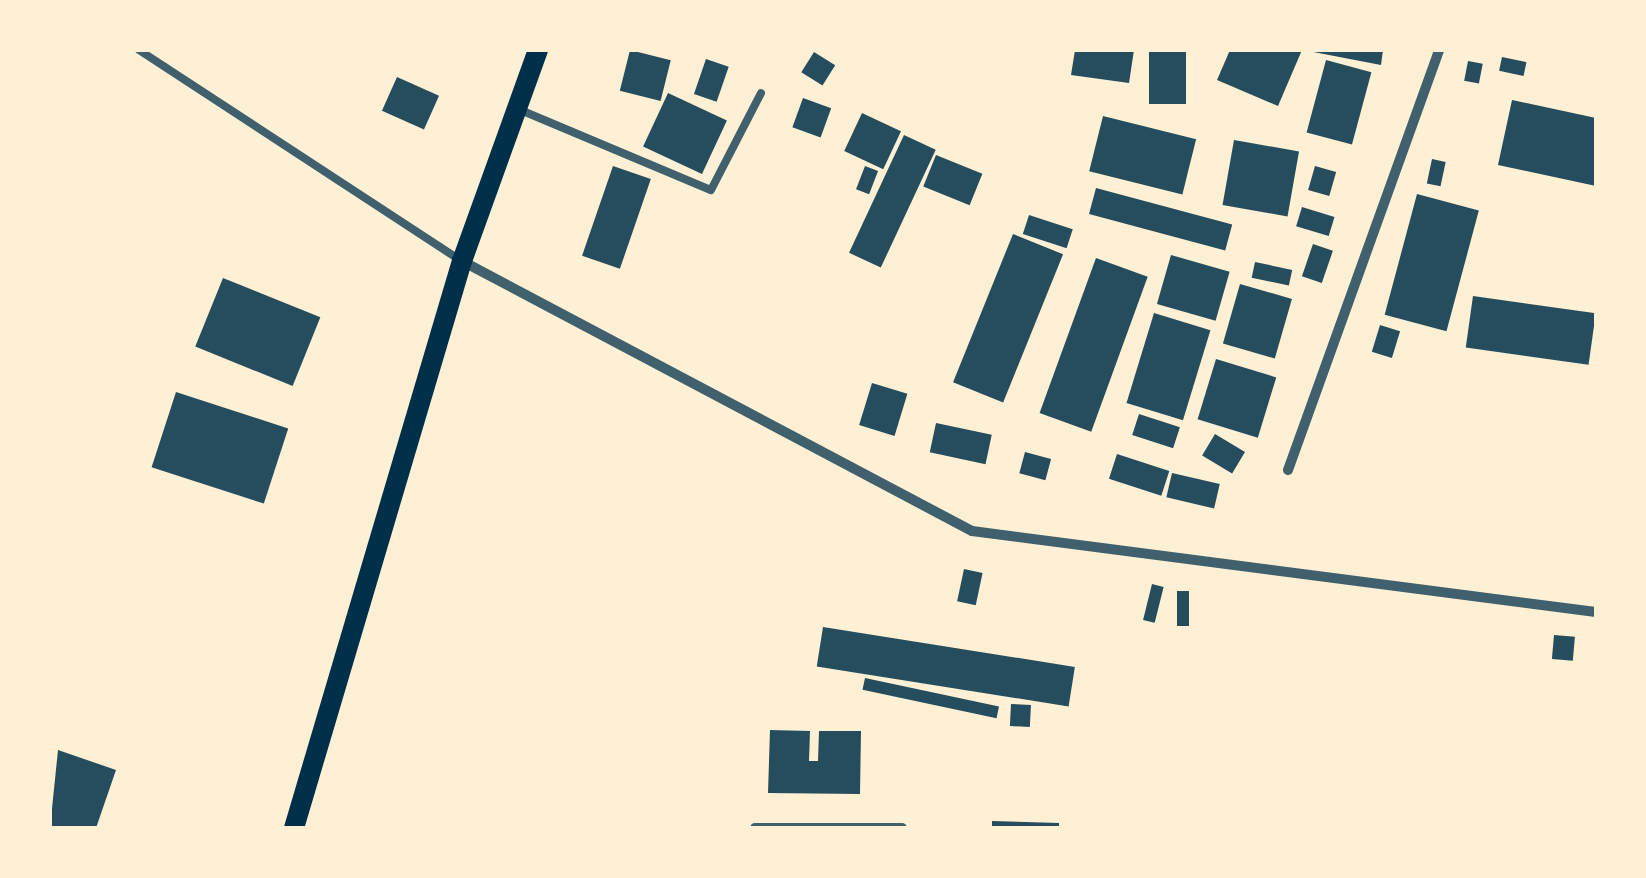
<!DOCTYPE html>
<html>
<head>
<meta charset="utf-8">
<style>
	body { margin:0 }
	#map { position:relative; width:1646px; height:878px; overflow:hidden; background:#fdf0d5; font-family:Commissioner,sans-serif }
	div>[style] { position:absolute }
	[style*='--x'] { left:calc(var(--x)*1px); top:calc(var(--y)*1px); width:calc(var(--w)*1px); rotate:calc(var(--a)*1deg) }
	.building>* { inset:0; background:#264d5e; transform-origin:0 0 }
	.service>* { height:8px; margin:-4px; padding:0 4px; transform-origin:4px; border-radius:4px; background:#3f606c }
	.minor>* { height:10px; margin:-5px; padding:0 5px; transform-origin:5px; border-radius:5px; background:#3f606c }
	.secondary>* { height:20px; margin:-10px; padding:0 10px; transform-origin:10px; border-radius:10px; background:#003049 }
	span { translate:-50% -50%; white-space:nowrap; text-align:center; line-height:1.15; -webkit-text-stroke:8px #fdf0d5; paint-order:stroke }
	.frame { position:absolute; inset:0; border:52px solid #fdf0d5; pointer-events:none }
</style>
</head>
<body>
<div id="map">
	<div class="building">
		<i style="left:630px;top:50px;width:42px;height:42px;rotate:14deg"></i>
		<i style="clip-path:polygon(1075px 50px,1134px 50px,1129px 83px,1071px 75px)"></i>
		<i style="left:1149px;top:50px;width:37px;height:54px"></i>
		<i style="clip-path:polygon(1230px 50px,1302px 50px,1278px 106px,1217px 80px)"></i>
		<i style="clip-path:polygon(1303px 50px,1383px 50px,1381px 65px)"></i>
		<i style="left:814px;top:52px;width:25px;height:24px;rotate:32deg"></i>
		<i style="left:1502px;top:57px;width:25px;height:14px;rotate:12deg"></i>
		<i style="left:706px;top:59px;width:24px;height:37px;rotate:19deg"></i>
		<i style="left:1326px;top:60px;width:47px;height:75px;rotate:15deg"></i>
		<i style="left:1468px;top:61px;width:15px;height:20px;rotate:11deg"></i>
		<i style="left:397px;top:77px;width:46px;height:37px;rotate:24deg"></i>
		<i style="left:668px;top:93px;width:65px;height:59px;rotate:25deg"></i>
		<i style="left:803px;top:98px;width:30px;height:31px;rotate:20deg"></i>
		<i style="clip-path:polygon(1512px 100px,1596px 118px,1596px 186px,1498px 165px)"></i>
		<i style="left:862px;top:113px;width:43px;height:42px;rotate:25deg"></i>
		<i style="left:1103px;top:116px;width:96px;height:57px;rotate:14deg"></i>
		<i style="left:904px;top:135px;width:35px;height:130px;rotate:25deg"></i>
		<i style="left:1234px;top:140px;width:66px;height:66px;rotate:10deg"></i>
		<i style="left:936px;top:155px;width:50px;height:34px;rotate:22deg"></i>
		<i style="left:1432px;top:159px;width:14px;height:25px;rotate:12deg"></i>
		<i style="left:613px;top:166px;width:40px;height:95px;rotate:19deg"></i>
		<i style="left:865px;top:166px;width:14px;height:25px;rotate:21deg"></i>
		<i style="left:1315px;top:166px;width:22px;height:25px;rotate:16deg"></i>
		<i style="left:1096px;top:188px;width:141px;height:27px;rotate:15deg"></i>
		<i style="left:1417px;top:194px;width:64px;height:125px;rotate:15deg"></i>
		<i style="left:1302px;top:207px;width:34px;height:20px;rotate:17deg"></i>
		<i style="left:1029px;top:215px;width:46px;height:20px;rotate:18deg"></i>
		<i style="left:1013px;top:234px;width:54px;height:160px;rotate:22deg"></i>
		<i style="left:1313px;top:244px;width:21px;height:34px;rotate:19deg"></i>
		<i style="left:1171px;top:255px;width:61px;height:51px;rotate:16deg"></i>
		<i style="left:1096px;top:258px;width:55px;height:165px;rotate:20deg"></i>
		<i style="left:1255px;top:262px;width:38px;height:16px;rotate:12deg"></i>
		<i style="left:223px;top:278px;width:105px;height:74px;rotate:22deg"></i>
		<i style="left:1240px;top:284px;width:54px;height:62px;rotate:16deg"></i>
		<i style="left:1473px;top:296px;width:124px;height:52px;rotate:8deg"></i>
		<i style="left:1154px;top:313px;width:59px;height:94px;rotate:17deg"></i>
		<i style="left:1380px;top:325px;width:21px;height:28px;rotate:17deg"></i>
		<i style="left:1216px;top:359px;width:63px;height:63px;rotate:17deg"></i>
		<i style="left:872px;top:383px;width:37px;height:44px;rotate:17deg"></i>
		<i style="left:176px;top:392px;width:118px;height:79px;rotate:18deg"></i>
		<i style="left:1139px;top:414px;width:43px;height:22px;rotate:18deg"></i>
		<i style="left:936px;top:423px;width:57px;height:30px;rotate:12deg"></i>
		<i style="left:1215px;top:434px;width:35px;height:25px;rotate:31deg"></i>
		<i style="left:1025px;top:452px;width:27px;height:22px;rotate:15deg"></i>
		<i style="left:1117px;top:454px;width:55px;height:26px;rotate:18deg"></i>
		<i style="left:1172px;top:473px;width:49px;height:25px;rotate:13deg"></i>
		<i style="left:964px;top:569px;width:19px;height:33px;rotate:12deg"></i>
		<i style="left:1152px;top:584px;width:12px;height:37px;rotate:14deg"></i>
		<i style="left:1177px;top:591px;width:12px;height:35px"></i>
		<i style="left:823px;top:627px;width:255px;height:40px;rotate:9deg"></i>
		<i style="left:1554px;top:635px;width:21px;height:24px;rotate:5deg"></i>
		<i style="left:865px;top:678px;width:137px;height:12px;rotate:12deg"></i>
		<i style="left:1011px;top:704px;width:20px;height:22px;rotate:3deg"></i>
		<i style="clip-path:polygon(770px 730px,810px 731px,809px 761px,818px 761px,819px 731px,861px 731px,860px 794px,768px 793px)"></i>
		<i style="clip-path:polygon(58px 750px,116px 770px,96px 828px,50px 828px)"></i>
		<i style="clip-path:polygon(992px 821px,1059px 823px,1059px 828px,992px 828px)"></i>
	</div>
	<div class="service">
		<i style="--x:139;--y:50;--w:381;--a:33.2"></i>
		<i style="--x:518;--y:109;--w:209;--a:22.8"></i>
		<i style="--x:711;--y:190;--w:109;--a:-62.7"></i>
	</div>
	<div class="minor">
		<i style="--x:462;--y:261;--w:577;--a:27.9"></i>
		<i style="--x:972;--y:531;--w:629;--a:7.4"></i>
		<i style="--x:1288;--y:470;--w:446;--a:-70.2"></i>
		<i style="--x:755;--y:828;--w:147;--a:0"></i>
	</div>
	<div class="secondary">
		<i style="--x:294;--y:828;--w:591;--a:-73.5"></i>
		<i style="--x:462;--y:261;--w:224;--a:-70.2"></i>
	</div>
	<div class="frame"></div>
</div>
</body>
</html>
